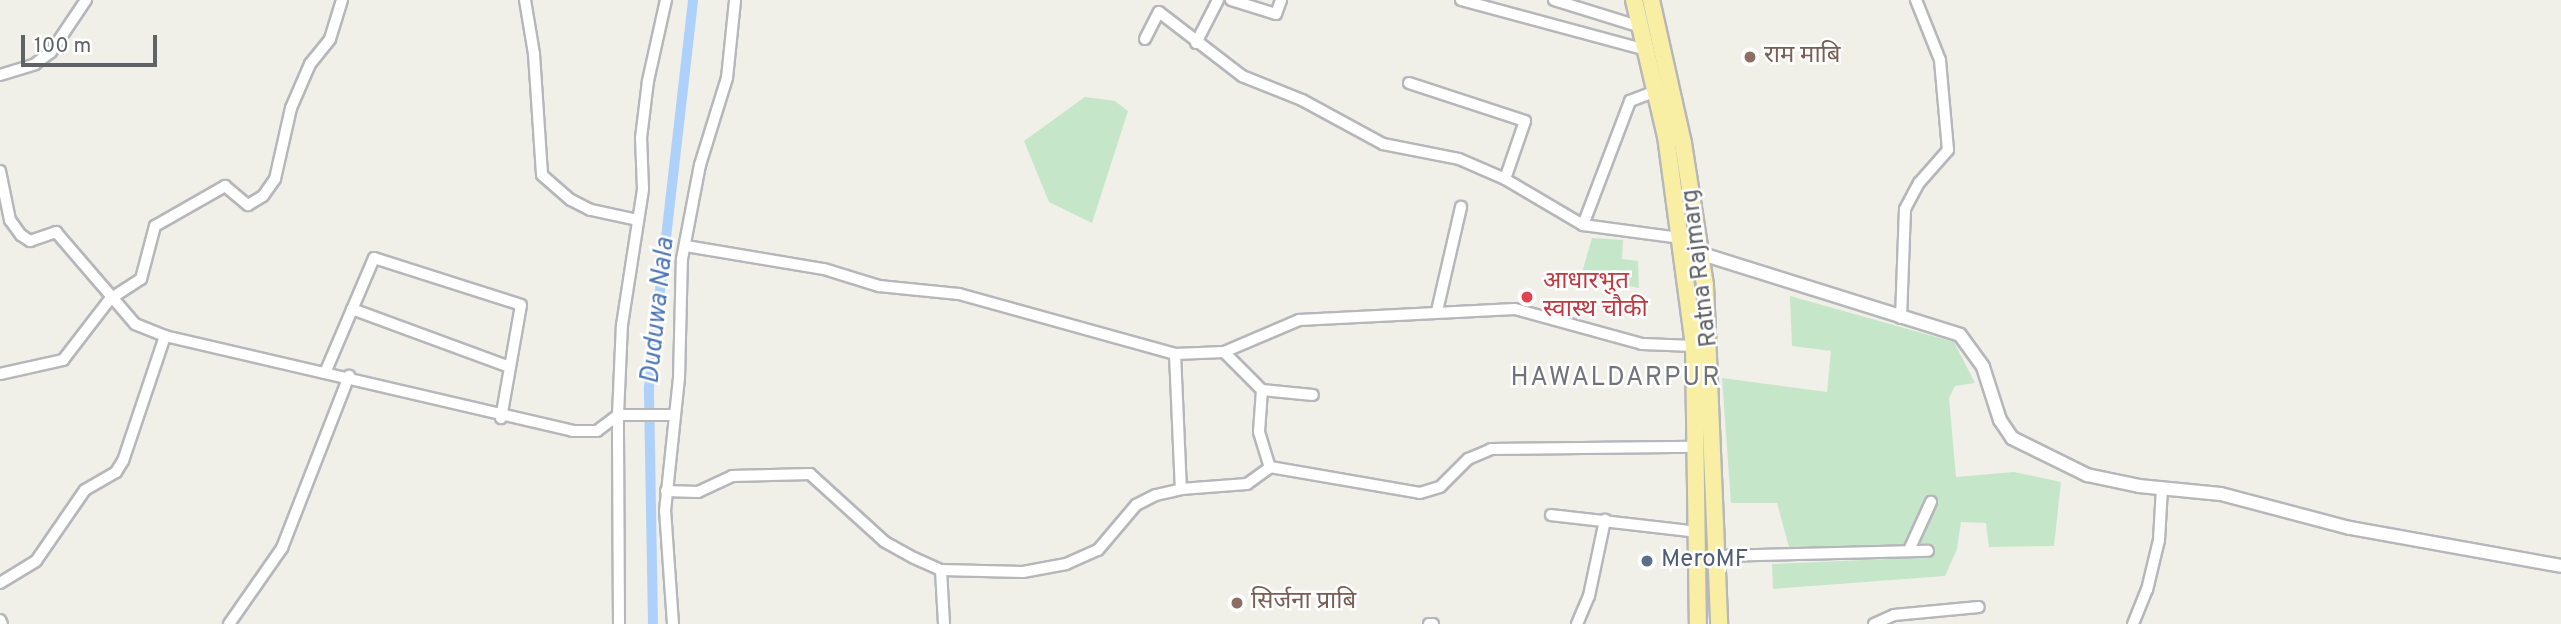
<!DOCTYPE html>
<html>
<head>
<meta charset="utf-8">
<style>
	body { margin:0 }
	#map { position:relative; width:2561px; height:624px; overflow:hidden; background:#f0efe8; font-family:Overpass,"Noto Sans Devanagari",sans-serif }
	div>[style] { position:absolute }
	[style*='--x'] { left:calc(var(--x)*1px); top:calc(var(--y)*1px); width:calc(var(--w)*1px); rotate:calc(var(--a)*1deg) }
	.green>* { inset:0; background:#c6e6c9 }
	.canal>* { height:10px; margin:-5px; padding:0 5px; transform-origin:5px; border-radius:5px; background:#add1fa }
	.roads { filter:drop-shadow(2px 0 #b5b7bb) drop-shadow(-2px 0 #b5b7bb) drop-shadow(0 2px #b5b7bb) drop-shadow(0 -2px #b5b7bb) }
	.minor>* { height:10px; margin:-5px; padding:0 5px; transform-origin:5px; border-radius:5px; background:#fff }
	.tertiary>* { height:12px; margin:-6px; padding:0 6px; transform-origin:6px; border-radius:6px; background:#fff }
	.trunk>* { height:16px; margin:-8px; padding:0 8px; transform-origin:8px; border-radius:8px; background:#f9efa4 }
	.dots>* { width:19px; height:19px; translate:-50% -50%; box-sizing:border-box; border:4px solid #fff; border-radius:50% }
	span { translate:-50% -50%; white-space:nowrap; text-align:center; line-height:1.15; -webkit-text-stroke:5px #fff; paint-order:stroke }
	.education-label { font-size:24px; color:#785e54 }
	.left { translate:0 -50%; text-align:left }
	.street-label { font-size:24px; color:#5f6267 }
	.health-label { font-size:24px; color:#be3a42 }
	.service-label { font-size:24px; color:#4e5e75 }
	.water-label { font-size:26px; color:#4d76b5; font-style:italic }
	.neighbourhood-label { font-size:26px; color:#707379; letter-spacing:2px }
	.scale { position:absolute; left:21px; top:35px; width:136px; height:32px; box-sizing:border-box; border:4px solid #5f6267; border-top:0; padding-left:9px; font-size:21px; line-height:24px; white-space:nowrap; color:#5f6267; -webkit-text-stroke:5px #fff; paint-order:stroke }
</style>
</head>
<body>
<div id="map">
	<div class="green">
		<i style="clip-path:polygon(1085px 97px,1115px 101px,1128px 111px,1092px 223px,1049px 202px,1024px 141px)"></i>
		<i style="clip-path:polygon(1592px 238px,1623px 240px,1622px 259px,1638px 261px,1639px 288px,1581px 276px)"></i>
		<i style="clip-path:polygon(1790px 296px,1954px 342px,1975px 383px,1955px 386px,1949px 398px,1956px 477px,2014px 472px,2061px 482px,2054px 546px,1989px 547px,1986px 523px,1961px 522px,1957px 549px,1945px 576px,1773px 589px,1772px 564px,1932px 557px,1935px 545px,1789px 547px,1777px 503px,1731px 503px,1722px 378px,1827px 392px,1831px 351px,1792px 346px)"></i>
	</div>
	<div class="canal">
		<i style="--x:653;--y:624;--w:237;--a:-91"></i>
		<i style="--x:649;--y:387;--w:389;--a:-83.5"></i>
	</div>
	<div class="roads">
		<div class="minor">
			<i style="--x:525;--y:0;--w:55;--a:80.5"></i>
			<i style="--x:534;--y:54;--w:121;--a:86.2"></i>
			<i style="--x:542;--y:175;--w:38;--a:41"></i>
			<i style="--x:571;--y:200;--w:22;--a:27"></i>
			<i style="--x:591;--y:210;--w:48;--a:12"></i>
			<i style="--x:1231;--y:0;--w:47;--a:17.3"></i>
			<i style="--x:1276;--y:14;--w:15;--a:-70"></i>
			<i style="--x:1461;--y:0;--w:192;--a:15.1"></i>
			<i style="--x:1554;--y:0;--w:91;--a:17.2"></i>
			<i style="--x:1145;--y:39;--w:30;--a:-63"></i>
			<i style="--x:1159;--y:12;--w:105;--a:37.6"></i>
			<i style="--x:1242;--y:76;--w:65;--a:21.8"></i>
			<i style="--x:1302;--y:100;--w:92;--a:28.5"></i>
			<i style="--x:1383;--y:144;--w:77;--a:11.2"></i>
			<i style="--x:1459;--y:159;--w:50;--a:23.5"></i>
			<i style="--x:1505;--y:179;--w:91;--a:30.5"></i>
			<i style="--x:1583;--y:225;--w:99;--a:7.6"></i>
			<i style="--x:1196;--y:43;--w:48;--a:-62.9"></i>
			<i style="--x:0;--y:75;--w:37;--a:-17"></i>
			<i style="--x:35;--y:64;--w:20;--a:-37"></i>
			<i style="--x:51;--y:52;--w:63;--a:-56.1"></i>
			<i style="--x:1409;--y:83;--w:122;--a:18.1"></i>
			<i style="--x:1525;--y:121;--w:61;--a:109"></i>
			<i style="--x:0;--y:171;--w:50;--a:78.5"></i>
			<i style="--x:10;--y:220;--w:19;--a:54"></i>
			<i style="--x:21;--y:235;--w:11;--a:34"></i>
			<i style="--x:30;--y:241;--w:28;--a:-19"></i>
			<i style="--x:56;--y:232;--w:121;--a:49.3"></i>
			<i style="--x:135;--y:324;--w:32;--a:22"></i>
			<i style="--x:165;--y:336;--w:418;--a:13.1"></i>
			<i style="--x:572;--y:431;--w:25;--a:0"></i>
			<i style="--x:597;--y:431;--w:26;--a:-37"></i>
			<i style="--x:618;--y:415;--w:55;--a:0"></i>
			<i style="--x:1583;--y:225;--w:133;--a:-69.2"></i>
			<i style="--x:1630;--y:101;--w:28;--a:-21"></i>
			<i style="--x:686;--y:246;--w:140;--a:9.5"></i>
			<i style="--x:824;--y:269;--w:58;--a:17.2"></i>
			<i style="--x:879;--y:286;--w:80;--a:5.7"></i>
			<i style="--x:959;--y:294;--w:224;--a:15.5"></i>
			<i style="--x:1175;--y:354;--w:49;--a:-2.3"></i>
			<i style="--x:1224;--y:352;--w:82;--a:-23.1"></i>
			<i style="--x:1299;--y:320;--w:216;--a:-2.9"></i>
			<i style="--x:1515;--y:309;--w:132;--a:15.4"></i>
			<i style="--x:1642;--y:344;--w:52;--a:2.2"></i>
			<i style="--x:352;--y:309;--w:168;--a:20.2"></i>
			<i style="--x:1437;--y:311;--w:107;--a:-77"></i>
			<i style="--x:1901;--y:318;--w:109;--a:-87.9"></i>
			<i style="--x:1905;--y:209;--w:30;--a:-62"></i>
			<i style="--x:1919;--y:183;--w:44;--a:-48.7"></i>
			<i style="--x:1948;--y:150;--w:90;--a:-95.1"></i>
			<i style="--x:1940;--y:60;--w:65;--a:-111.8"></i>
			<i style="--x:1224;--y:352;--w:54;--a:45"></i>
			<i style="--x:1262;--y:390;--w:51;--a:5.6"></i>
			<i style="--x:1175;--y:354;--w:135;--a:87.5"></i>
			<i style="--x:325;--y:373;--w:125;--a:-66.9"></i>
			<i style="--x:374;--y:258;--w:154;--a:17.7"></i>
			<i style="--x:521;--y:305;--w:115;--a:100"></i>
			<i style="--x:0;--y:374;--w:65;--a:-12.5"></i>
			<i style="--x:63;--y:360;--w:77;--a:-52.4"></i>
			<i style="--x:110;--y:299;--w:37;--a:-33"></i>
			<i style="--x:141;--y:279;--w:55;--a:-75.2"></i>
			<i style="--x:155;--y:226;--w:81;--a:-29.7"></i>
			<i style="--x:225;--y:186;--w:30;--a:40"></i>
			<i style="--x:248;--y:205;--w:17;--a:-31"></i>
			<i style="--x:263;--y:196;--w:21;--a:-55"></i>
			<i style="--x:275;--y:179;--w:73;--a:-77.3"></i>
			<i style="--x:291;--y:108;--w:48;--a:-66.6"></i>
			<i style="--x:310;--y:64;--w:32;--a:-51"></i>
			<i style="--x:330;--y:39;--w:41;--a:-72.9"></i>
			<i style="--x:1262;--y:390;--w:42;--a:94.1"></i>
			<i style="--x:1259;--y:432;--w:37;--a:73"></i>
			<i style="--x:666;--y:491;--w:32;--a:2"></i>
			<i style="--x:698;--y:492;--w:38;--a:-25"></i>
			<i style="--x:732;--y:476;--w:78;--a:-1.5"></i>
			<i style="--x:810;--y:474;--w:101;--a:42.2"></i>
			<i style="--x:885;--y:542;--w:33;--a:29"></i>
			<i style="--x:914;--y:558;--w:30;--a:24"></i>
			<i style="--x:941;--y:570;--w:82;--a:1.4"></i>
			<i style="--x:1023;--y:572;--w:44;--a:-10.5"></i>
			<i style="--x:1066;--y:564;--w:35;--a:-24"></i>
			<i style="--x:1098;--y:550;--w:59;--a:-49.8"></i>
			<i style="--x:1136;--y:505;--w:22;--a:-27"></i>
			<i style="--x:1156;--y:495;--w:26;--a:-13"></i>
			<i style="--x:1181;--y:489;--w:66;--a:-4.3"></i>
			<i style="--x:1247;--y:484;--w:29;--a:-36"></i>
			<i style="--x:1270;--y:467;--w:152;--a:9.8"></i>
			<i style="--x:1420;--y:493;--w:21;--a:-17"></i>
			<i style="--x:1440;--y:487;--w:40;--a:-45"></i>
			<i style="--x:1468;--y:459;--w:25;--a:-23"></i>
			<i style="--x:1491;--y:449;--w:205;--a:-0.6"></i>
			<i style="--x:1551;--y:515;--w:148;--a:6.6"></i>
			<i style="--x:1909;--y:550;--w:53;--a:-65.4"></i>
			<i style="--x:1718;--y:556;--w:210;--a:-1.4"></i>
			<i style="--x:941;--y:570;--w:54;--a:86.8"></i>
			<i style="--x:0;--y:583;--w:42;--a:-31.4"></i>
			<i style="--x:36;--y:561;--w:86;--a:-55.4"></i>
			<i style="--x:85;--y:490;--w:36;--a:-30"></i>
			<i style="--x:116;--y:472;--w:13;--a:-58"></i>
			<i style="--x:123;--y:461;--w:132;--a:-71.4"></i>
			<i style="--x:0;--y:620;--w:4;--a:63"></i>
			<i style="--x:229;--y:624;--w:93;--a:-55.1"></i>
			<i style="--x:282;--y:548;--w:185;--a:-68.7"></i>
			<i style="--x:619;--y:624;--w:209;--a:-90.3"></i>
			<i style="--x:618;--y:415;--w:90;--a:-87.5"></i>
			<i style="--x:622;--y:325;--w:138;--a:-81.2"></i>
			<i style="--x:643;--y:189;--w:51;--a:-92.2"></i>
			<i style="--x:641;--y:138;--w:57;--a:-83"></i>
			<i style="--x:648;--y:81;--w:83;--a:-77.5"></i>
			<i style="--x:673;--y:624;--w:113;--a:-94"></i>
			<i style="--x:665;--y:511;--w:134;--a:-84"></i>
			<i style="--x:679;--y:378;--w:119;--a:-88.6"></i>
			<i style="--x:682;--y:259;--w:96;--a:-79.2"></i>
			<i style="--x:700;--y:165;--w:91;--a:-72.8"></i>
			<i style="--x:727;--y:78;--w:78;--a:-84.1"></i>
			<i style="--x:1429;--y:624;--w:4;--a:0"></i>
			<i style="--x:1577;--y:624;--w:30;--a:-67"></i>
			<i style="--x:1589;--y:596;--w:78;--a:-78.1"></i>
			<i style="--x:1874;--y:624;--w:22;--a:-24"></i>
			<i style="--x:1894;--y:615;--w:85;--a:-5.4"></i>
			<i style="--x:2133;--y:624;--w:37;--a:-68"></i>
			<i style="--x:2147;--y:590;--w:51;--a:-76.5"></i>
			<i style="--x:2159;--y:540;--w:52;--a:-86.7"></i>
		</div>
		<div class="tertiary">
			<i style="--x:1683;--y:248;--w:290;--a:17.4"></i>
			<i style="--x:1960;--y:335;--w:39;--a:54"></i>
			<i style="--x:1983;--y:367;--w:56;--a:72.2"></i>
			<i style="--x:2000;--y:420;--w:22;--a:56"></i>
			<i style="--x:2012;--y:438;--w:84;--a:26.3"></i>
			<i style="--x:2087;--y:475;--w:53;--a:11.9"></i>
			<i style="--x:2139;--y:486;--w:82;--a:5.6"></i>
			<i style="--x:2221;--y:494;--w:133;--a:14.8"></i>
			<i style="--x:2350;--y:528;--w:214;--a:10.2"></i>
		</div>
		<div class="trunk">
			<i style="--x:1634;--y:0;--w:140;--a:76.8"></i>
			<i style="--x:1666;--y:136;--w:212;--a:82.4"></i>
			<i style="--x:1694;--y:346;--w:278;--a:89.2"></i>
			<i style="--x:1651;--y:0;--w:147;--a:77.4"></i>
			<i style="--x:1683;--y:143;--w:144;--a:81.2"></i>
			<i style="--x:1705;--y:285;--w:339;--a:87.6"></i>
		</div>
	</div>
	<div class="dots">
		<i style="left:1750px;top:57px;background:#8d6e63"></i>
		<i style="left:1527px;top:297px;background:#e0444e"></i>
		<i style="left:1647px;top:561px;background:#5c6f8a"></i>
		<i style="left:1237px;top:603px;background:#8d6e63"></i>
	</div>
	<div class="education-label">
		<span class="left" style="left:1764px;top:57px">राम माबि</span>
		<span class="left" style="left:1251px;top:603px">सिर्जना प्राबि</span>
	</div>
	<div class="street-label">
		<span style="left:1701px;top:268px;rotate:-97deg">Ratna Rajmarg</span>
	</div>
	<div class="health-label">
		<span class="left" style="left:1543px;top:297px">आधारभुत<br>स्वास्थ चौकी</span>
	</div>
	<div class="service-label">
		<span class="left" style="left:1661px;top:561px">MeroMF</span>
	</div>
	<div class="water-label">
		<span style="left:659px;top:311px;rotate:-84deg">Duduwa Nala</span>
	</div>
	<div class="neighbourhood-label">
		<span style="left:1616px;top:379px">HAWALDARPUR</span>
	</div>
	<div class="scale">100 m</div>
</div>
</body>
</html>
